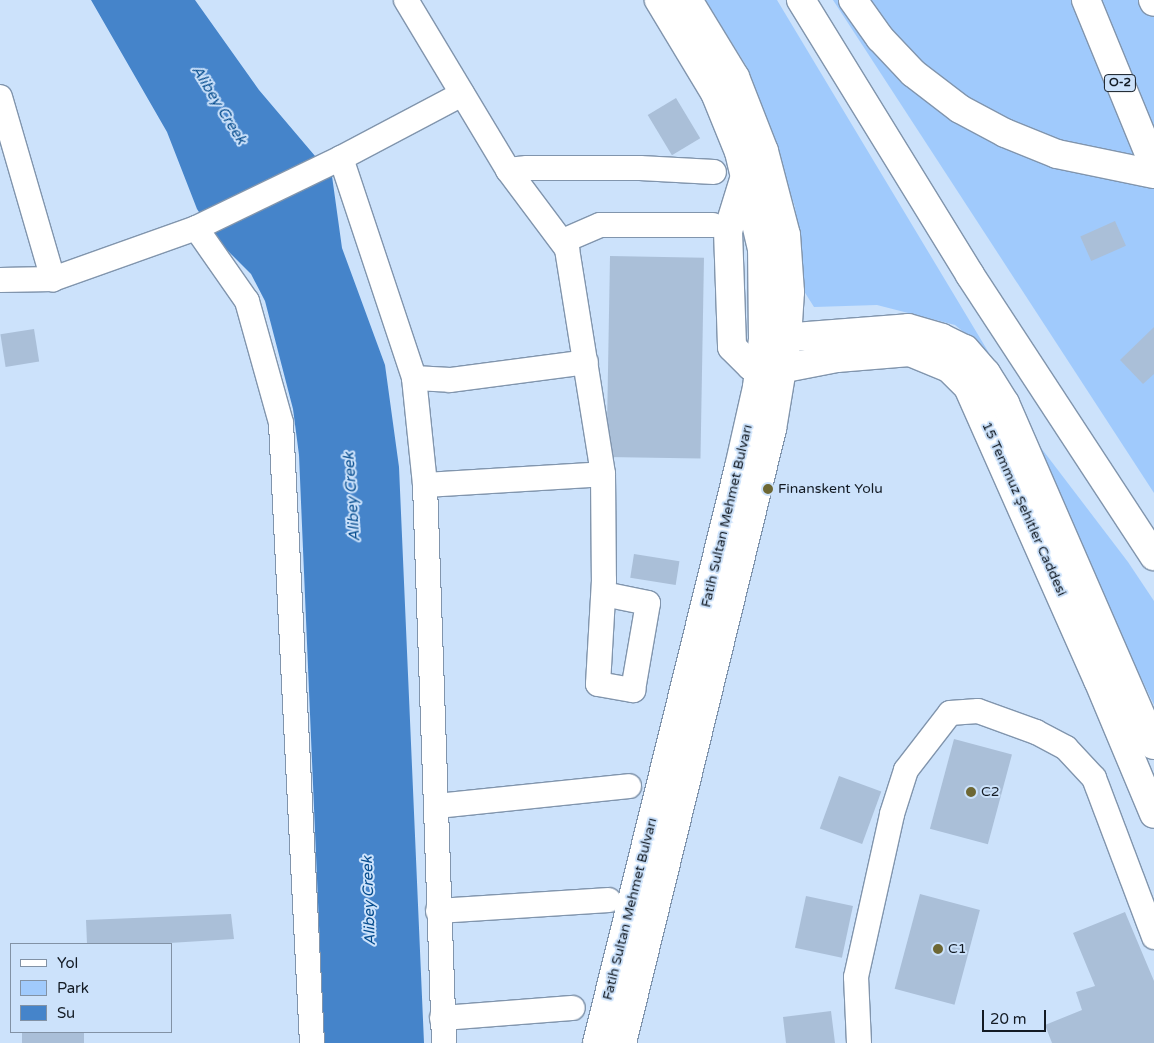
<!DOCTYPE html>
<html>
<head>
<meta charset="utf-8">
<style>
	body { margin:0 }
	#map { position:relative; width:1154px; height:1043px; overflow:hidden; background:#cce2fb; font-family:"Varela Round",sans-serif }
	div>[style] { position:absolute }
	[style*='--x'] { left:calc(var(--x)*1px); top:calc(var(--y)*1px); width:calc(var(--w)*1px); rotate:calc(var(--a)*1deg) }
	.green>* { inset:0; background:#a0cafc }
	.water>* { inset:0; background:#4584ca }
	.building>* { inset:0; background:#aabfd8; transform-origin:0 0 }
	.roads { filter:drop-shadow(1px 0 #8195ad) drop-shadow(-1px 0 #8195ad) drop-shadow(0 1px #8195ad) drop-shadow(0 -1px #8195ad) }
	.minor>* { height:24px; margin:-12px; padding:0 12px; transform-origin:12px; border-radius:12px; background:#fff }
	.major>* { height:28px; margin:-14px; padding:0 14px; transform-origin:14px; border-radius:14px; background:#fff }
	.highway>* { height:28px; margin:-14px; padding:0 14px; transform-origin:14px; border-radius:14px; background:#fff }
	.dots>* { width:14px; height:14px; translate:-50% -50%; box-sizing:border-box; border:2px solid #cce2fb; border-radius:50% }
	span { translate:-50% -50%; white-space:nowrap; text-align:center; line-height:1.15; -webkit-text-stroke:4px #cce2fb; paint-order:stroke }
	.shield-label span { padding:1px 4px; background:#cce2fb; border:1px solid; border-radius:4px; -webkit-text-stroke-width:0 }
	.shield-label { font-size:12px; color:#131b24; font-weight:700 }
	.poi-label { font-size:14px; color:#131b24 }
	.left { translate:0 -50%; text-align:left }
	.street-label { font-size:14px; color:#131b24 }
	.water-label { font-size:15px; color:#044b8d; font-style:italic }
	.legend { position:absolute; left:10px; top:943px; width:162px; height:90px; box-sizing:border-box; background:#cce2fb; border:1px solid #8292a5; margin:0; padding:6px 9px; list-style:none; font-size:15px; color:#131b24 }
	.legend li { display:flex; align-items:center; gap:10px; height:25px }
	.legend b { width:25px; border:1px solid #8292a5 }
	.scale { position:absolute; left:982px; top:1010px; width:64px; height:22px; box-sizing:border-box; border:2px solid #131b24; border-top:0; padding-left:6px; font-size:15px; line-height:18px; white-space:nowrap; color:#131b24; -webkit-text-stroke:4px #cce2fb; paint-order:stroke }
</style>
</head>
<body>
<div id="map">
	<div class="green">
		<i style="clip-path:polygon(705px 0,777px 0,989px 353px,955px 325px,877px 305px,814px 307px,802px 288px,795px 207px,747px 67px)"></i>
		<i style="clip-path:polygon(833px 0,1154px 0,1154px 493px)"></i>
		<i style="clip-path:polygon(1035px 440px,1128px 562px,1154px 601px,1154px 705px,1103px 599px)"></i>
	</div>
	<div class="water">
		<i style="clip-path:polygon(91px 0,195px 0,259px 90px,332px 176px,342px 248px,385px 365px,399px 467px,424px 1043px,324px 1043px,299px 455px,293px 409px,265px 301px,251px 274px,218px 241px,197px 209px,167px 132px)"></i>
	</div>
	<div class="building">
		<i style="left:676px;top:98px;width:47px;height:33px;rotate:59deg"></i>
		<i style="left:1115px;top:221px;width:27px;height:38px;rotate:66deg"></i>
		<i style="left:610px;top:256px;width:94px;height:201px;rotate:1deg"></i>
		<i style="clip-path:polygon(1154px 327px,1154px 374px,1143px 384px,1120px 360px)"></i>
		<i style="left:34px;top:329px;width:33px;height:34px;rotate:81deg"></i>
		<i style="left:634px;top:554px;width:46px;height:24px;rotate:9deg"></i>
		<i style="left:954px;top:739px;width:60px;height:93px;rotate:15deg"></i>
		<i style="left:839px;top:776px;width:45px;height:56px;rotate:20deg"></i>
		<i style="left:920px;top:894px;width:62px;height:98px;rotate:15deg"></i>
		<i style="left:806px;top:896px;width:48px;height:53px;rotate:12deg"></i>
		<i style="clip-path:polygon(1125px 912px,1154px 981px,1154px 1043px,1052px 1043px,1045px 1025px,1082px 1010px,1076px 992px,1095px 986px,1073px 933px)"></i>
		<i style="clip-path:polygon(231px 914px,234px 939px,153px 944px,87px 944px,86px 920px)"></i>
		<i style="clip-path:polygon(831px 1011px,835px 1043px,786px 1043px,783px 1017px)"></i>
		<i style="left:22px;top:1032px;width:62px;height:11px"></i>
	</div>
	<div class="roads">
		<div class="minor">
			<i style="--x:406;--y:0;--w:198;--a:59"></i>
			<i style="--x:508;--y:170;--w:99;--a:53.2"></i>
			<i style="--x:567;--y:249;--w:228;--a:80.9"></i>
			<i style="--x:603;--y:474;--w:106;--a:89.5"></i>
			<i style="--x:604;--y:580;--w:104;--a:93.3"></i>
			<i style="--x:598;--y:684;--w:36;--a:10"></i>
			<i style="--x:633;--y:690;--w:88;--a:-80.2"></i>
			<i style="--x:648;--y:603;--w:45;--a:-168.4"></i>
			<i style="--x:0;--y:97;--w:190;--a:73.8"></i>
			<i style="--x:341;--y:158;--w:232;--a:71.6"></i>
			<i style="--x:414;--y:378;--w:108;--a:84.1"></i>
			<i style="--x:425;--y:485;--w:558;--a:88.05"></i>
			<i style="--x:508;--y:170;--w:19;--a:-6"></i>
			<i style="--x:527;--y:168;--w:113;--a:0"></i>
			<i style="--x:640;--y:168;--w:74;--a:3.1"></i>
			<i style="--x:196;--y:228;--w:89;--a:55.1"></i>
			<i style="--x:247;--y:301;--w:127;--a:74.4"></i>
			<i style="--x:281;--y:423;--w:621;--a:87.14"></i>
			<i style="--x:563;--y:241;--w:40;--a:-23.4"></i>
			<i style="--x:600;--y:225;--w:113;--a:0"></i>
			<i style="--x:0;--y:280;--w:53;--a:-1.1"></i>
			<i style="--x:53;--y:279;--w:152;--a:-19.6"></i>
			<i style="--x:196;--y:228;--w:161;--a:-25.8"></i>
			<i style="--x:341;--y:158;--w:137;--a:-27.9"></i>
			<i style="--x:414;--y:378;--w:36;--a:3"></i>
			<i style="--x:450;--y:380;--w:137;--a:-7.5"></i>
			<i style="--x:425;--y:485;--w:178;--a:-3.5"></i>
			<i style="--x:437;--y:806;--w:193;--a:-5.9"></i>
			<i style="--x:438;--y:911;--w:171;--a:-3.7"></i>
			<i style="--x:442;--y:1018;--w:131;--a:-4.4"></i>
			<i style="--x:859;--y:1043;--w:66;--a:-92.6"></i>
			<i style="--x:856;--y:977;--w:167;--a:-77.5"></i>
			<i style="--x:892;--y:814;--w:46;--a:-72.3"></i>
			<i style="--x:906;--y:770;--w:72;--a:-52.3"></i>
			<i style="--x:950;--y:713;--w:28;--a:-4"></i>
			<i style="--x:978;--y:711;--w:62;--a:19.9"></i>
			<i style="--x:1036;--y:732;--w:34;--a:28"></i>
			<i style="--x:1066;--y:748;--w:41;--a:47"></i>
			<i style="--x:1094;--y:778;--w:170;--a:69.3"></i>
		</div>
		<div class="major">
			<i style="--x:746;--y:173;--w:61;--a:107.2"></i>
			<i style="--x:728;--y:231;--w:116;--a:88"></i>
			<i style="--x:732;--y:347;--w:27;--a:45"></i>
			<i style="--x:751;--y:366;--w:24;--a:9"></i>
			<i style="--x:775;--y:370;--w:63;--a:-11"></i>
			<i style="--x:837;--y:358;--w:73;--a:-4.7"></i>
			<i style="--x:910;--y:352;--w:42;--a:22.3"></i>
			<i style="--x:949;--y:368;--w:27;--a:45"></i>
			<i style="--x:968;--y:387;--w:321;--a:66.1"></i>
			<i style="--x:1098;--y:680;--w:145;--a:67.3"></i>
			<i style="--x:769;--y:339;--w:139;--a:-4.5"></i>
			<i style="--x:908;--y:328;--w:35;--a:16"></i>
			<i style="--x:942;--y:338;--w:25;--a:26"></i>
			<i style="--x:965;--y:349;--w:32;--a:49"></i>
			<i style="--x:986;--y:373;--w:36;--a:58"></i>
			<i style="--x:1005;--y:403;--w:373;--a:66.5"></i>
			<i style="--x:597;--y:1043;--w:593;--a:-76.15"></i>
			<i style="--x:739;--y:467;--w:82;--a:-77.3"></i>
			<i style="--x:757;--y:387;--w:48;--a:-82.9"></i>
			<i style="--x:763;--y:339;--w:90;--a:-90.6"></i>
			<i style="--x:762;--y:249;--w:100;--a:-103.3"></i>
			<i style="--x:739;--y:152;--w:64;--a:-112.1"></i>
			<i style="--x:715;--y:93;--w:109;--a:-121.1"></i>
			<i style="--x:622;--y:1043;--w:632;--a:-76.27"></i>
			<i style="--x:772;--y:429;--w:92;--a:-80.6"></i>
			<i style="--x:787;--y:338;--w:46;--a:-86.3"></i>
			<i style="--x:790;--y:292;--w:57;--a:-94"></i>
			<i style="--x:786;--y:235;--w:87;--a:-104.7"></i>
			<i style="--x:764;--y:151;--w:79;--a:-111.4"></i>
			<i style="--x:735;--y:77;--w:90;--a:-121.4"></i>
		</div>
		<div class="highway">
			<i style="--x:801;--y:0;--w:323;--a:58.4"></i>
			<i style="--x:970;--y:275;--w:336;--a:56.8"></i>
			<i style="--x:853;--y:0;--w:47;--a:54.6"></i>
			<i style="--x:880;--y:38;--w:48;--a:46.7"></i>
			<i style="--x:913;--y:73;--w:59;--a:37.5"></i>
			<i style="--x:960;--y:109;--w:51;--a:28.1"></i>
			<i style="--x:1005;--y:133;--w:56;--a:22"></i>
			<i style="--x:1057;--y:154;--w:99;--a:11.7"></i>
			<i style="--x:1086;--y:0;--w:179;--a:67.7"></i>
			<i style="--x:1153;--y:0;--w:2;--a:63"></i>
		</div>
	</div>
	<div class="dots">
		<i style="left:768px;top:489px;background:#6d6734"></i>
		<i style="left:971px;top:792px;background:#6d6734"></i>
		<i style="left:938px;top:949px;background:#6d6734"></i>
	</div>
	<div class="shield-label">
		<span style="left:1120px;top:83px">O-2</span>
	</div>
	<div class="poi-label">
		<span class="left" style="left:778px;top:489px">Finanskent Yolu</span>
		<span class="left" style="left:981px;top:792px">C2</span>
		<span class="left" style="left:948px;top:949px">C1</span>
	</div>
	<div class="street-label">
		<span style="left:1024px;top:509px;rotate:66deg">15 Temmuz Şehitler Caddesi</span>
		<span style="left:727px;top:516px;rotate:-77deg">Fatih Sultan Mehmet Bulvarı</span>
		<span style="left:630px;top:909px;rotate:-76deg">Fatih Sultan Mehmet Bulvarı</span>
	</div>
	<div class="water-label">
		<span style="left:219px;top:105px;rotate:58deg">Alibey Creek</span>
		<span style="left:352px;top:497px;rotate:-94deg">Alibey Creek</span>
		<span style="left:369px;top:901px;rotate:-92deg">Alibey Creek</span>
	</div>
	<ul class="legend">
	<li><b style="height:6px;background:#fff"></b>Yol</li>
	<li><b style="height:14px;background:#a0cafc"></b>Park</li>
	<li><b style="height:14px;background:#4584ca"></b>Su</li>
	</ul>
	<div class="scale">20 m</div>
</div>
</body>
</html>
